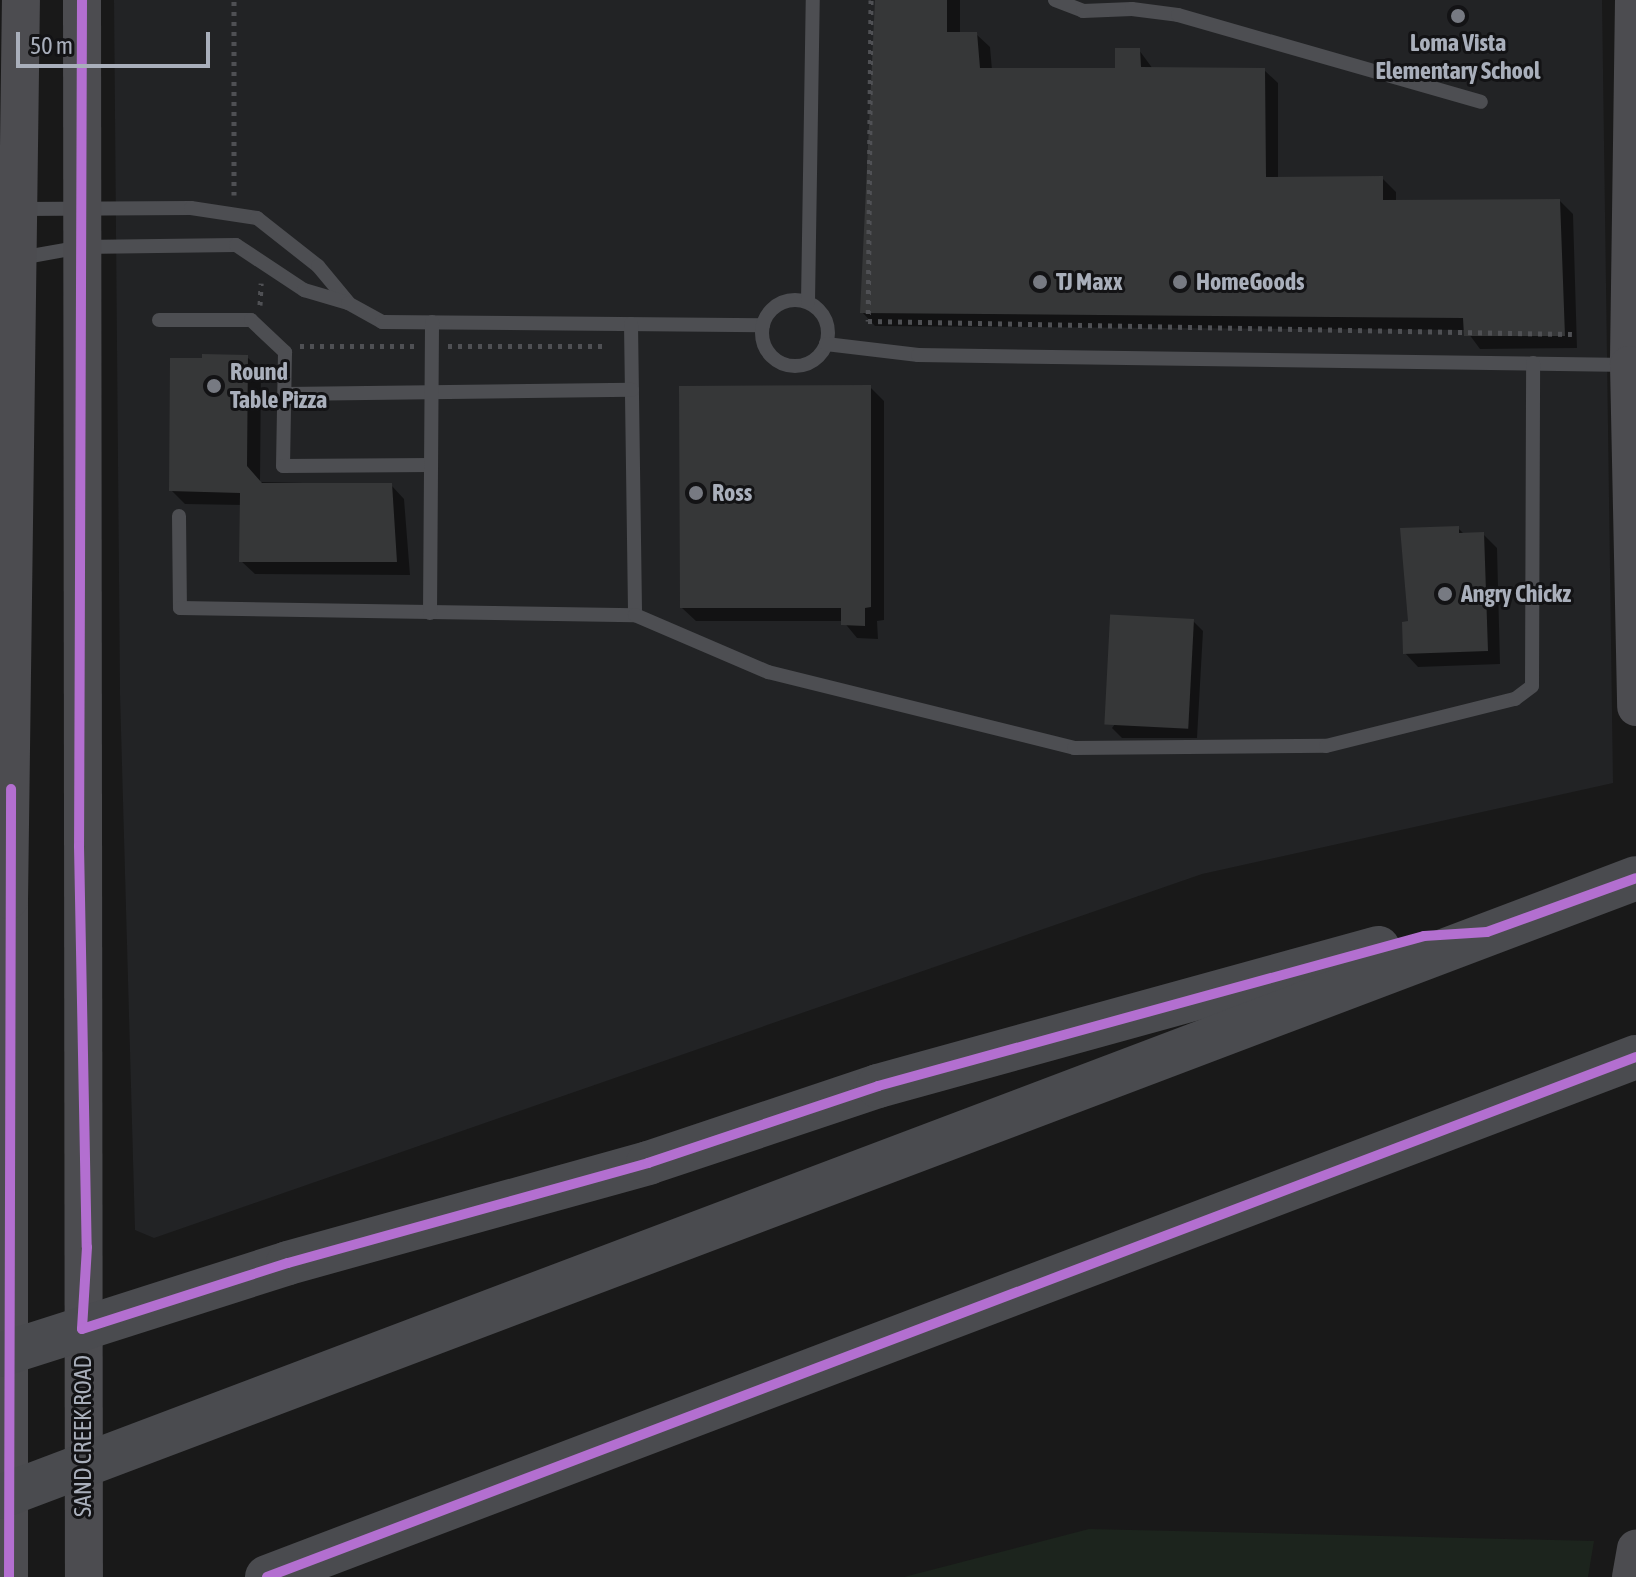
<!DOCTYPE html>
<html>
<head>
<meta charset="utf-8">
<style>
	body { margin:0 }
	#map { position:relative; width:1636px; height:1577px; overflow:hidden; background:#191919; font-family:"Asap Condensed",sans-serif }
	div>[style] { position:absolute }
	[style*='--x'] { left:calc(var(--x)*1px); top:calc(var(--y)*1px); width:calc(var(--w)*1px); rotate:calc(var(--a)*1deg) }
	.built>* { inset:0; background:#222325 }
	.green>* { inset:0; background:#1c241d }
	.shadow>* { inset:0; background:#0007 }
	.building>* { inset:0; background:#363738; transform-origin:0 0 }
	.path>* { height:5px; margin-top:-2.5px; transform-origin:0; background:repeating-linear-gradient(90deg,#4f5054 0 4px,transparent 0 10px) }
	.lane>* { height:14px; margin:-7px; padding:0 7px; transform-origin:7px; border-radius:7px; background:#4d4e52 }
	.lane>.ring { margin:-7px; padding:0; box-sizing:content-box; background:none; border:14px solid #4d4e52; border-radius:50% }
	.secondary>* { height:38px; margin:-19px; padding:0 19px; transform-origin:19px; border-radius:19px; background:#4c4c50 }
	.highway>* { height:44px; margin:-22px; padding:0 22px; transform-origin:22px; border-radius:22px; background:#4a4b4f }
	.bus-1>* { height:10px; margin:-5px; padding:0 5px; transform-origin:5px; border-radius:5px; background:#b36fd0 }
	.dots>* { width:22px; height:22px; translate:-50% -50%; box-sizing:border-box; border:4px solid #131315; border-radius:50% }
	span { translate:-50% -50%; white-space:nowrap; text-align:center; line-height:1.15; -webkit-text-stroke:6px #131315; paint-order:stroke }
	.poi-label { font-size:24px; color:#a9afbb; font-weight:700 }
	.left { translate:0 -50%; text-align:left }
	.street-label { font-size:24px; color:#a9afbb }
	.scale { position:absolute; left:16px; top:32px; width:194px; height:36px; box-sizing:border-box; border:4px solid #a9afbb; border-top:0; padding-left:10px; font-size:24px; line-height:28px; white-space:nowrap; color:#a9afbb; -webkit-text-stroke:6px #131315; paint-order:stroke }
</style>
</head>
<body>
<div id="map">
	<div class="built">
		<i style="clip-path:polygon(114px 0,1602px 0,1613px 783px,1202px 874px,154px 1238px,135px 1230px,120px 694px)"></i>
	</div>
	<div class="green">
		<i style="clip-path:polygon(1089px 1529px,1594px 1541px,1588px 1577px,904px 1577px)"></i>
	</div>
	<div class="shadow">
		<i style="clip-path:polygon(877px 0,960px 0,960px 34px,976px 34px,990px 47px,992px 70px,1117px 70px,1139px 50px,1153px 69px,1264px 70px,1278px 83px,1278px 179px,1382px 178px,1396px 192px,1396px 202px,1560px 201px,1573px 214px,1577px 348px,1480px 349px,1466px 330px,875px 326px,862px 312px)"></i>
		<i style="clip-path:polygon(247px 357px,261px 370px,260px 482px,391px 485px,404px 499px,410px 575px,255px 574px,241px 561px,242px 505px,185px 504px,171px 490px)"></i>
		<i style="clip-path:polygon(870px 387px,884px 401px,884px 620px,877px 621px,878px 639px,857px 638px,843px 621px,696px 621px,682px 608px)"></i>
		<i style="clip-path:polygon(1458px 528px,1465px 535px,1483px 534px,1497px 548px,1500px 664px,1418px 667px,1405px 653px,1410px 623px)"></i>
		<i style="clip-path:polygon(1193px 621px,1203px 631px,1197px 738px,1122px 738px,1112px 728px)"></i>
	</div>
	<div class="building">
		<i style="clip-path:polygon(875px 0,947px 0,947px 32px,977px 32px,980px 68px,1115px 68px,1115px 48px,1140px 48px,1141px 67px,1265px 68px,1266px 177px,1383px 176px,1383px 200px,1560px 199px,1565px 336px,1464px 336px,1463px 318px,860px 313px)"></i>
		<i style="clip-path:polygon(202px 354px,248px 355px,247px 466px,262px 483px,392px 483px,397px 562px,239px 562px,240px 493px,169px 491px,170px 358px,202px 358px)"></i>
		<i style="clip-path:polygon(871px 385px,871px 607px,865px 608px,865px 626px,841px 625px,841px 608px,680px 608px,679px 386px)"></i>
		<i style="clip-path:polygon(1459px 526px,1459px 533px,1484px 532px,1488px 651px,1403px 654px,1402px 622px,1408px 621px,1400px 528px)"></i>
		<i style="left:1194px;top:619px;width:110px;height:84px;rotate:93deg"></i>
	</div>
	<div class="path">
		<i style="--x:871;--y:0;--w:321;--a:90.5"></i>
		<i style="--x:868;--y:321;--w:704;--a:1.06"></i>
		<i style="--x:234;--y:195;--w:195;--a:-90"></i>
		<i style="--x:260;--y:305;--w:22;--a:-87"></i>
		<i style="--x:300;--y:346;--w:114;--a:0"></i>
		<i style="--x:448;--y:346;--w:154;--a:0"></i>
	</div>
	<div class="lane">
		<i style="--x:1055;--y:0;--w:30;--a:21"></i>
		<i style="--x:1083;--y:11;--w:49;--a:-2.3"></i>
		<i style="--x:1132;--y:9;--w:46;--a:7.4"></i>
		<i style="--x:1178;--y:15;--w:315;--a:16"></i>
		<i style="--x:20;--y:209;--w:171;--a:-0.3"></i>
		<i style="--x:191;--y:208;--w:67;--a:8.6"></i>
		<i style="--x:257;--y:218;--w:78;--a:38.2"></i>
		<i style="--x:318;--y:266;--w:47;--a:50.2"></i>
		<i style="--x:20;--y:258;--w:62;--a:-10.2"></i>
		<i style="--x:81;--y:247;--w:155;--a:-0.7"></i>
		<i style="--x:236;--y:245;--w:82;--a:33.5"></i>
		<i style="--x:304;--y:290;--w:46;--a:16.5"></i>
		<i style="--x:348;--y:303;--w:39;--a:29"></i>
		<i style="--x:382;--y:322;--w:381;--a:0.5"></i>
		<i class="ring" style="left:762px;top:300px;width:52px;height:52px"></i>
		<i style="--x:808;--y:302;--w:302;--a:-89.1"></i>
		<i style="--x:159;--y:320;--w:92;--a:0"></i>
		<i style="--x:251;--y:320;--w:47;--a:43.3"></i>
		<i style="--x:285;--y:352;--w:114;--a:91"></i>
		<i style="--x:283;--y:466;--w:148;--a:-0.4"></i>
		<i style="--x:631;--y:324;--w:291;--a:89.2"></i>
		<i style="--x:826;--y:344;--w:93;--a:6.8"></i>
		<i style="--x:918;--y:355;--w:711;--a:0.81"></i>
		<i style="--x:285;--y:394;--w:347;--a:-0.7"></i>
		<i style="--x:179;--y:516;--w:92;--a:89.4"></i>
		<i style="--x:180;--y:608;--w:455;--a:0.9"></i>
		<i style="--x:635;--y:615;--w:145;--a:23.2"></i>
		<i style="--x:768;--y:672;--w:315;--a:13.9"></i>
		<i style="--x:1074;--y:748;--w:252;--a:-0.5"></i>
		<i style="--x:1326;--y:746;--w:195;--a:-14"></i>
		<i style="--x:1515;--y:699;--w:21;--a:-37"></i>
		<i style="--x:1532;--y:686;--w:323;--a:-89.8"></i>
		<i style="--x:430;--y:613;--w:291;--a:-89.6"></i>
	</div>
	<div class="secondary">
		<i style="--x:82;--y:0;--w:1577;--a:89.93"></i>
		<i style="--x:1634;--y:0;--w:365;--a:90.8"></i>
		<i style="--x:1629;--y:365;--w:342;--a:88.8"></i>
		<i style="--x:9;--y:1577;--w:677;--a:-90"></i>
		<i style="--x:9;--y:900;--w:900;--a:-89.24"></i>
		<i style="--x:1631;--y:1577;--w:29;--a:-80"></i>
	</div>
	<div class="highway">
		<i style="--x:0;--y:1355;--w:302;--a:-17.7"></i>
		<i style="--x:288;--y:1263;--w:374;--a:-15.5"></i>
		<i style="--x:648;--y:1163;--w:243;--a:-18.5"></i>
		<i style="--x:878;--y:1086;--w:519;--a:-15.43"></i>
		<i style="--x:0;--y:1497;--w:1749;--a:-20.72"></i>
		<i style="--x:267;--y:1577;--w:1464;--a:-20.8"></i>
	</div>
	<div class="bus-1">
		<i style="--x:82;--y:0;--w:846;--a:90.2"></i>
		<i style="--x:79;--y:846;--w:401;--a:88.9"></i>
		<i style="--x:87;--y:1247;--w:82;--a:93.5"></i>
		<i style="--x:82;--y:1329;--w:216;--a:-17.8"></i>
		<i style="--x:288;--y:1263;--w:374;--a:-15.5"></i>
		<i style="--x:648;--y:1163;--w:243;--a:-18.5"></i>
		<i style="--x:878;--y:1086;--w:566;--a:-15.36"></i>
		<i style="--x:1424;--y:936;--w:63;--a:-3.6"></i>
		<i style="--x:1487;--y:932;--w:158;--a:-19.9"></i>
		<i style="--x:9;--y:1577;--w:788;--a:-89.85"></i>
		<i style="--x:267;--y:1577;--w:1464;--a:-20.8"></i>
	</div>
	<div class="dots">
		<i style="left:1458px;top:16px;background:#777a82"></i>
		<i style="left:1040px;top:282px;background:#777a82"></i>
		<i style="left:1180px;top:282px;background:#777a82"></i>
		<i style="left:214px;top:386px;background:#777a82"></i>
		<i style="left:696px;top:493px;background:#777a82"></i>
		<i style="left:1445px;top:594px;background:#777a82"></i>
	</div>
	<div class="poi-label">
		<span style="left:1458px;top:57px">Loma Vista<br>Elementary School</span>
		<span class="left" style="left:1056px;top:282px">TJ Maxx</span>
		<span class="left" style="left:1196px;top:282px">HomeGoods</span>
		<span class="left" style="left:230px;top:386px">Round<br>Table Pizza</span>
		<span class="left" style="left:712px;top:493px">Ross</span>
		<span class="left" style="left:1461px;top:594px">Angry Chickz</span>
	</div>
	<div class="street-label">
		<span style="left:83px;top:1436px;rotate:-90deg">SAND CREEK ROAD</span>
	</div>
	<div class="scale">50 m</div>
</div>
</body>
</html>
